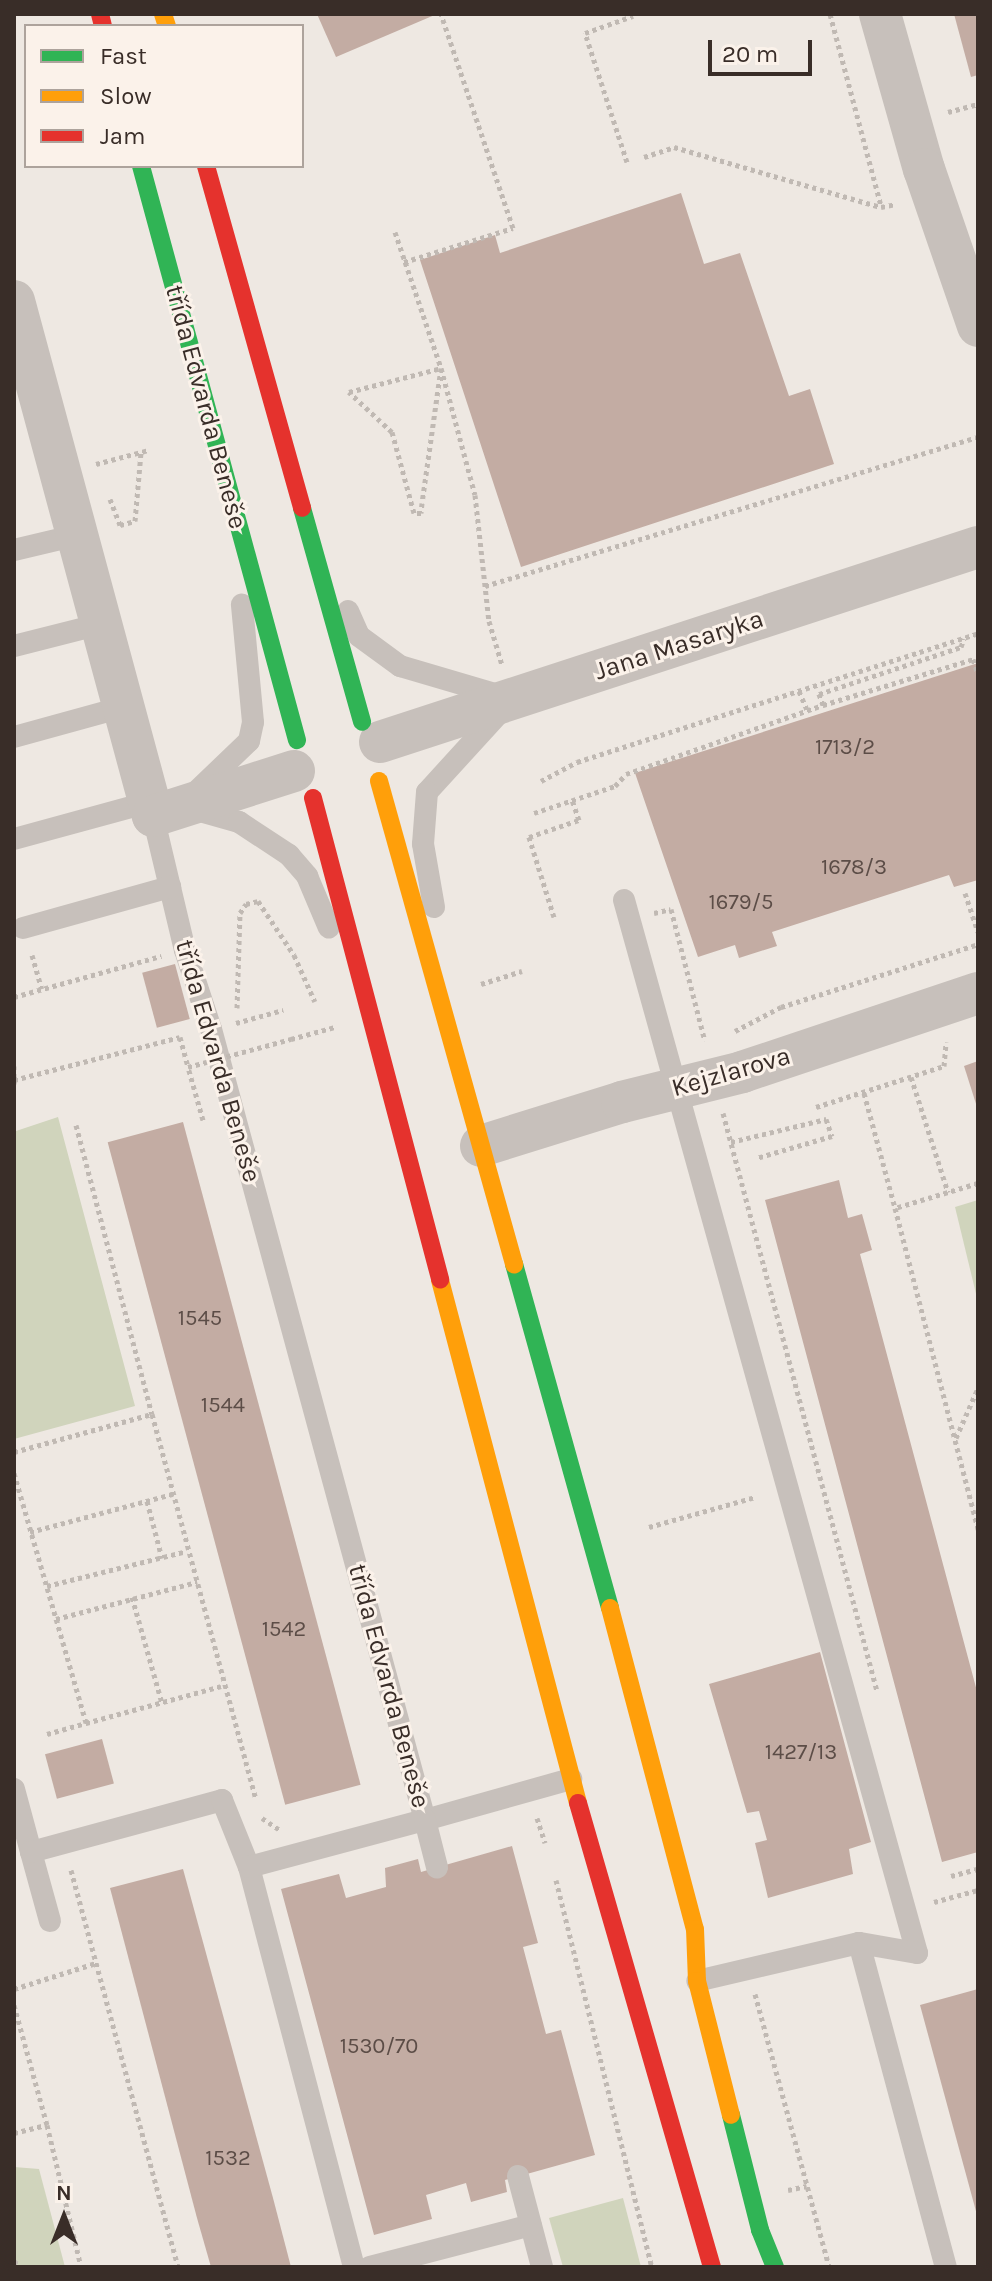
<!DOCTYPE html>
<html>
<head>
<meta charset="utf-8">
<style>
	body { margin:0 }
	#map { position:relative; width:992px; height:2281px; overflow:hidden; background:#eee8e2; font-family:Karla,sans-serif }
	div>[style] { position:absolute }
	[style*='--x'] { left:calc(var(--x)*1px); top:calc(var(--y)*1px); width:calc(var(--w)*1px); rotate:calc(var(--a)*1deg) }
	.green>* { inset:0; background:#d0d4bc }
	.building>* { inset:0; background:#c3aca3; transform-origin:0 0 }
	.path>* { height:5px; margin-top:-2.5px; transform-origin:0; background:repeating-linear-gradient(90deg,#c0b9b3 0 4px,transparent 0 8px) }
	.lane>* { height:22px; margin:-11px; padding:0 11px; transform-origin:11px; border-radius:11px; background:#c7c0bb }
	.street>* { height:42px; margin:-21px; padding:0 21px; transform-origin:21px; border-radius:21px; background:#c7c0bb }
	.fast>* { height:18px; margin:-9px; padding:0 9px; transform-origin:9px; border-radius:9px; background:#30b455 }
	.slow>* { height:18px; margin:-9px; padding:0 9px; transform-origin:9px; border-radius:9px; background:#ff9f0a }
	.jam>* { height:18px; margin:-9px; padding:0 9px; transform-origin:9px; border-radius:9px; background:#e5322d }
	.path-bridge>* { height:5px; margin-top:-2.5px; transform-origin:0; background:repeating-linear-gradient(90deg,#c0b9b3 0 4px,transparent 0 8px) }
	span { translate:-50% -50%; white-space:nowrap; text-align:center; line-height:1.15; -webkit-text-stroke:6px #fbf2ea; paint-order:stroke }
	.number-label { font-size:22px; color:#5c4d47 }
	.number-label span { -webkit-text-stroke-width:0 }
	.street-label { font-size:26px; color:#392d28 }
	.frame { position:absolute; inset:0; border:16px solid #392d28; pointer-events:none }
	.legend { position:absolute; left:24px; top:24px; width:280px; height:144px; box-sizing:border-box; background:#fbf2ea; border:2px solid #ada39c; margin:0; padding:10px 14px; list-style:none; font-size:24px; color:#392d28 }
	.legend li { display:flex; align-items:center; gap:16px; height:40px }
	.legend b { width:40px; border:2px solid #ada39c }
	.north { position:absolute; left:24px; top:2177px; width:80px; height:80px; -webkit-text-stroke:6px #fbf2ea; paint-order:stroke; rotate:0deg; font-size:22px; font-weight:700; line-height:32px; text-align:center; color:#392d28 }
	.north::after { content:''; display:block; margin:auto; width:28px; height:36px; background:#392d28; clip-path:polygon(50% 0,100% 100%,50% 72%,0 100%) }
	.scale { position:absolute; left:708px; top:40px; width:104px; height:36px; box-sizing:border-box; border:4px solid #392d28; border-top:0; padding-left:10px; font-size:24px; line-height:28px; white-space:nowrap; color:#392d28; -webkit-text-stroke:6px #fbf2ea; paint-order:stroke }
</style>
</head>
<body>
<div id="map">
	<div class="green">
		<i style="clip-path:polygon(58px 1117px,135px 1406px,14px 1439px,14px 1125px,16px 1131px)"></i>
		<i style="clip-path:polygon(978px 1200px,978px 1302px,955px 1207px)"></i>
		<i style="clip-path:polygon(14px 2167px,39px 2169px,65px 2267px,14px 2267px)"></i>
		<i style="clip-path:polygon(623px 2198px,641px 2267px,563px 2267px,549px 2218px)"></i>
	</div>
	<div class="building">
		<i style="clip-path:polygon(317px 14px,437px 14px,336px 57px)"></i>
		<i style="clip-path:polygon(954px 14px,978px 14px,978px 75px,971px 77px)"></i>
		<i style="clip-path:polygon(681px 193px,704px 264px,740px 253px,789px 396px,810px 389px,834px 464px,521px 567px,420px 260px,495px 235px,500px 253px)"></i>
		<i style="clip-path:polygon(978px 663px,978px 880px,954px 887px,949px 875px,772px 932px,777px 946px,739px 958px,735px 945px,698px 957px,635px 773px)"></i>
		<i style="left:175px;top:964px;width:57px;height:34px;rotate:75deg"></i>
		<i style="clip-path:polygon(978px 1061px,978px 1107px,977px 1107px,964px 1066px)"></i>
		<i style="left:183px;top:1122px;width:686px;height:78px;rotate:75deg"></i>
		<i style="clip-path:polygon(839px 1180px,848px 1218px,862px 1214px,872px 1250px,860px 1254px,978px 1695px,978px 1852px,942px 1862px,765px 1200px)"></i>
		<i style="clip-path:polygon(820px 1652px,871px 1842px,849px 1849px,853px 1874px,768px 1898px,755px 1843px,767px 1840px,759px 1811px,747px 1813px,709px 1684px)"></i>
		<i style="left:102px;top:1739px;width:46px;height:59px;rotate:75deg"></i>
		<i style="clip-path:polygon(512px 1846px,538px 1943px,523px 1947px,546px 2034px,561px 2030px,595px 2155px,505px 2180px,507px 2192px,471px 2202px,466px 2183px,426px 2195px,432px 2219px,374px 2235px,281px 1889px,339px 1874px,346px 1898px,386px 1887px,385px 1868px,418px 1859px,421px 1872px)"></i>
		<i style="clip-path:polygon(183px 1869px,273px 2198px,291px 2267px,211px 2267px,197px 2218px,110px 1888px)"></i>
		<i style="clip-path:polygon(978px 1989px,978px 2215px,977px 2215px,920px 2005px)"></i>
	</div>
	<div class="path">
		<i style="--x:830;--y:14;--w:199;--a:75.1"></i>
		<i style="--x:948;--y:112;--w:31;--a:-15"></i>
		<i style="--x:644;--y:157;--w:32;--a:-18"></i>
		<i style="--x:674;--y:147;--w:216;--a:16.2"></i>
		<i style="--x:881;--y:207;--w:15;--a:-11"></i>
		<i style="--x:627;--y:162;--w:136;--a:-108"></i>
		<i style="--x:585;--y:33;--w:51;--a:-19.5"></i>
		<i style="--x:395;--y:232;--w:144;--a:71.3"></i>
		<i style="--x:441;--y:368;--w:131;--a:75"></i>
		<i style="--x:475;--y:495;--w:127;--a:83.7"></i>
		<i style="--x:489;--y:621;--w:46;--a:73.5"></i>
		<i style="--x:404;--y:262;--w:114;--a:-17.3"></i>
		<i style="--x:513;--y:228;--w:226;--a:-108.6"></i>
		<i style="--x:441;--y:368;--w:136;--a:98"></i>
		<i style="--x:422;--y:503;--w:10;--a:96"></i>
		<i style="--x:421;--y:513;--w:7;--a:180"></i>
		<i style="--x:414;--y:513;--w:84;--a:-105.2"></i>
		<i style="--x:392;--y:432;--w:59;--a:-137.1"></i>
		<i style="--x:349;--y:392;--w:95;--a:-14.6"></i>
		<i style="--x:96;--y:464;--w:55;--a:-14.8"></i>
		<i style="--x:110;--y:499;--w:28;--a:69"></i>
		<i style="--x:120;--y:525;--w:16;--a:-15"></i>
		<i style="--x:135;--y:521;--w:69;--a:-85"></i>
		<i style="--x:485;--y:586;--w:515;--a:-16.82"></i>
		<i style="--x:799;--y:691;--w:21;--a:67"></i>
		<i style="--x:823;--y:705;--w:157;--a:-17"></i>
		<i style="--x:973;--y:659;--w:16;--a:72"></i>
		<i style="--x:541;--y:781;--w:41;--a:-27.8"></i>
		<i style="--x:577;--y:762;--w:421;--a:-17.8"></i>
		<i style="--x:534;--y:813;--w:85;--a:-18.4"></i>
		<i style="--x:615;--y:786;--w:16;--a:-47"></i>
		<i style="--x:626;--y:774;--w:209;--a:-19.3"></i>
		<i style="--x:823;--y:705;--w:12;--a:-110"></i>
		<i style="--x:819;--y:694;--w:150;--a:-18.3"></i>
		<i style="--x:961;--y:647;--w:9;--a:-72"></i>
		<i style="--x:965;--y:893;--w:41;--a:71.6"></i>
		<i style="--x:654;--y:913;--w:17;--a:-13"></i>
		<i style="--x:671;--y:909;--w:136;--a:75.6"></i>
		<i style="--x:554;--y:917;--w:84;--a:-107.4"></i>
		<i style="--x:529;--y:837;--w:53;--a:-18.8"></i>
		<i style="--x:579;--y:820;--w:21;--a:-109"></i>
		<i style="--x:32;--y:955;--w:35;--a:74"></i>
		<i style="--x:481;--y:984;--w:43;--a:-17.6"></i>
		<i style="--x:14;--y:997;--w:153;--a:-15.6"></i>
		<i style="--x:237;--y:1008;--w:95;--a:-88.2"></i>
		<i style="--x:240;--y:913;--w:11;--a:-56"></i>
		<i style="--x:246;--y:904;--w:12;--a:-14"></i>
		<i style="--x:258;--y:901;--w:65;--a:56.3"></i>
		<i style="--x:294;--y:955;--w:51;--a:65.9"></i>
		<i style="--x:236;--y:1023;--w:49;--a:-15.5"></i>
		<i style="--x:735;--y:1031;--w:52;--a:-27.6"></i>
		<i style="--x:781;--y:1007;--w:207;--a:-17.7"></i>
		<i style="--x:291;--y:1039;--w:46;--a:-15.3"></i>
		<i style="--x:14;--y:1066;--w:18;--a:90"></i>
		<i style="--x:911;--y:1077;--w:121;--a:72.2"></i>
		<i style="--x:14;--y:1080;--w:171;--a:-14.5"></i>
		<i style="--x:180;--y:1037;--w:31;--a:75"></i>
		<i style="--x:864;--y:1093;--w:119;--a:74.9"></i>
		<i style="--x:816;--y:1107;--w:134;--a:-17.8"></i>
		<i style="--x:944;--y:1066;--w:24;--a:-85"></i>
		<i style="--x:723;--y:1113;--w:598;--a:75.08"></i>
		<i style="--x:76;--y:1125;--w:299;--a:75.3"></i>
		<i style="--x:731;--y:1142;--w:98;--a:-13.6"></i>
		<i style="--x:826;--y:1119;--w:18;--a:71"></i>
		<i style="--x:832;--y:1136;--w:78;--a:163.7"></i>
		<i style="--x:978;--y:1183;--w:87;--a:163.2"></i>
		<i style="--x:895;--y:1208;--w:332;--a:75.5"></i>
		<i style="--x:956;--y:1438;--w:55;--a:-66.3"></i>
		<i style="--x:14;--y:1452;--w:143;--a:-15.4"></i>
		<i style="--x:152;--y:1414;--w:397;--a:74.9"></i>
		<i style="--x:14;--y:1473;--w:260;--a:73.9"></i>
		<i style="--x:86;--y:1723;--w:140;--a:-15.3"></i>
		<i style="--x:147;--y:1501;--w:59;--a:75.3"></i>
		<i style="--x:649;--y:1527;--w:110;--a:-15.8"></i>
		<i style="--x:30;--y:1532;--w:148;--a:-14.9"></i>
		<i style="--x:47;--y:1586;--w:144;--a:-14"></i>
		<i style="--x:132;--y:1597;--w:110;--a:74.2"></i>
		<i style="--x:56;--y:1619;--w:146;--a:-14.7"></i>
		<i style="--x:47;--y:1734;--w:41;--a:-15.8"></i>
		<i style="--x:262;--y:1818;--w:22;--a:34"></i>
		<i style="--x:537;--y:1818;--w:26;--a:72"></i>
		<i style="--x:71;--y:1870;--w:411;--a:74.9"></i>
		<i style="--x:951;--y:1876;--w:28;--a:-15"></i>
		<i style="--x:556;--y:1880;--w:399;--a:76.1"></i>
		<i style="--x:934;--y:1902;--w:46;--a:-15.3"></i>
		<i style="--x:14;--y:1989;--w:86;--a:-17.6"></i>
		<i style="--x:755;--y:1994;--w:283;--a:74.8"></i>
		<i style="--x:14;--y:2005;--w:124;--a:74.6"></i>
		<i style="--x:14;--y:2133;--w:34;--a:-14"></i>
		<i style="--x:47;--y:2125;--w:146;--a:76.5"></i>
		<i style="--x:788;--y:2190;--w:19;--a:-12"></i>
		<i style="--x:14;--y:2261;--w:9;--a:41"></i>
	</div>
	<div class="lane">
		<i style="--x:14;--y:550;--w:65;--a:-13.4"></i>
		<i style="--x:348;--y:611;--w:27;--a:66"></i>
		<i style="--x:359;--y:636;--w:51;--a:36.2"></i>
		<i style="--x:400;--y:666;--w:117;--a:16.4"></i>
		<i style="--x:512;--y:699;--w:126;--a:132.4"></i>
		<i style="--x:427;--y:792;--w:52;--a:94.4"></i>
		<i style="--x:423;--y:844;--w:64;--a:80.1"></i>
		<i style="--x:14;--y:646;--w:90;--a:-14.2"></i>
		<i style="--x:14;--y:737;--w:113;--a:-15.4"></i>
		<i style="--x:197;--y:791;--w:72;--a:-43.9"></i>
		<i style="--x:249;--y:741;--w:19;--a:-78"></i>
		<i style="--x:253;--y:722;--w:118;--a:-95.4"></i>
		<i style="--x:196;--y:810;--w:45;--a:15.6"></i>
		<i style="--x:239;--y:822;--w:60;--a:33.4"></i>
		<i style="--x:289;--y:855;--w:28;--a:49"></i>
		<i style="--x:307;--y:876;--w:56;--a:67.1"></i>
		<i style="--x:153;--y:816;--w:138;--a:76.6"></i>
		<i style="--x:185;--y:950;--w:83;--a:71.8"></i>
		<i style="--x:211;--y:1029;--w:819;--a:74.86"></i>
		<i style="--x:425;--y:1820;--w:152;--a:-15.7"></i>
		<i style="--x:14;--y:839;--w:140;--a:-15.3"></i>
		<i style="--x:624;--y:900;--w:1093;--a:74.45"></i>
		<i style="--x:917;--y:1953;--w:59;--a:-170.2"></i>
		<i style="--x:859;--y:1943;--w:166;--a:166.8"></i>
		<i style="--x:23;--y:928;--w:153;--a:-15.6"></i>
		<i style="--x:14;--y:1789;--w:65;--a:74.9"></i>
		<i style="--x:249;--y:1867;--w:414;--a:75.3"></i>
		<i style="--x:50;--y:1921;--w:72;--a:-105.4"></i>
		<i style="--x:31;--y:1852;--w:198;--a:-15.2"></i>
		<i style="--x:222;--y:1800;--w:72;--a:68.1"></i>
		<i style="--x:249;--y:1867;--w:182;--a:-15"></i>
		<i style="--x:425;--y:1820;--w:49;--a:75.7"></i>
		<i style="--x:859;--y:1943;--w:335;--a:75"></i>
		<i style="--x:518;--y:2176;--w:94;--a:75.2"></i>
		<i style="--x:370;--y:2267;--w:166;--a:-14.6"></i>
	</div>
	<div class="street">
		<i style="--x:880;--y:14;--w:161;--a:74.2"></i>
		<i style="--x:924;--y:169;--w:166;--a:71"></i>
		<i style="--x:14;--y:301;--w:533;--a:74.9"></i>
		<i style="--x:153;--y:816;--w:148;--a:-17.7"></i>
		<i style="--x:380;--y:742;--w:629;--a:-18.06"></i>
		<i style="--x:481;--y:1146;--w:148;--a:-17.3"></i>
		<i style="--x:622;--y:1102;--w:124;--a:-14"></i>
		<i style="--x:742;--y:1072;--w:249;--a:-18.5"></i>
	</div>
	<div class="fast">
		<i style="--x:141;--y:166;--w:595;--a:74.8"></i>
		<i style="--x:302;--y:508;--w:222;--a:74.3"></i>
		<i style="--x:514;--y:1264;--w:357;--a:74.4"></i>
		<i style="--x:731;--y:2115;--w:119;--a:75.8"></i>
		<i style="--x:760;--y:2230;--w:40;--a:68"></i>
	</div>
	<div class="slow">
		<i style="--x:163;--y:14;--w:13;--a:72"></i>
		<i style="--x:379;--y:781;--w:502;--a:74.38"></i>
		<i style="--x:440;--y:1280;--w:541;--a:75.22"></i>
		<i style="--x:610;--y:1608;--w:332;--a:75.2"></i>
		<i style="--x:695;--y:1929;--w:52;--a:87.8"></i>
		<i style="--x:697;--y:1981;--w:138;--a:75.8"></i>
	</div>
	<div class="jam">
		<i style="--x:100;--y:14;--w:12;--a:76"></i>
		<i style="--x:206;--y:166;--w:355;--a:74.3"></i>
		<i style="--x:313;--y:798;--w:498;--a:75.2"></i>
		<i style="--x:578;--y:1803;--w:483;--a:73.9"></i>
	</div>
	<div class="path-bridge">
		<i style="--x:203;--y:1120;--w:55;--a:-105.8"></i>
		<i style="--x:188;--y:1067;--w:107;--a:-15.2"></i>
	</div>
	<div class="number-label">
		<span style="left:845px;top:748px">1713/2</span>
		<span style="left:854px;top:868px">1678/3</span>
		<span style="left:741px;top:903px">1679/5</span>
		<span style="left:200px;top:1319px">1545</span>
		<span style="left:223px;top:1406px">1544</span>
		<span style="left:284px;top:1630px">1542</span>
		<span style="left:801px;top:1753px">1427/13</span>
		<span style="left:379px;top:2047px">1530/70</span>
		<span style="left:228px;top:2159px">1532</span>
	</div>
	<div class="street-label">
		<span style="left:206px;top:407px;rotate:75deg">třída Edvarda Beneše</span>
		<span style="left:679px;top:645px;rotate:-18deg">Jana Masaryka</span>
		<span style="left:218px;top:1061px;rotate:74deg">třída Edvarda Beneše</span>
		<span style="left:731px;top:1072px;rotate:-16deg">Kejzlarova</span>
		<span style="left:389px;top:1686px;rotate:75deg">třída Edvarda Beneše</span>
	</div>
	<div class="frame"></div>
	<ul class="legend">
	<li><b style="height:10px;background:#30b455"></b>Fast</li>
	<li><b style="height:10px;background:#ff9f0a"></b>Slow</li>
	<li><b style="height:10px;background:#e5322d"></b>Jam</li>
	</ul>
	<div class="north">N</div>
	<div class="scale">20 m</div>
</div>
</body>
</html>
